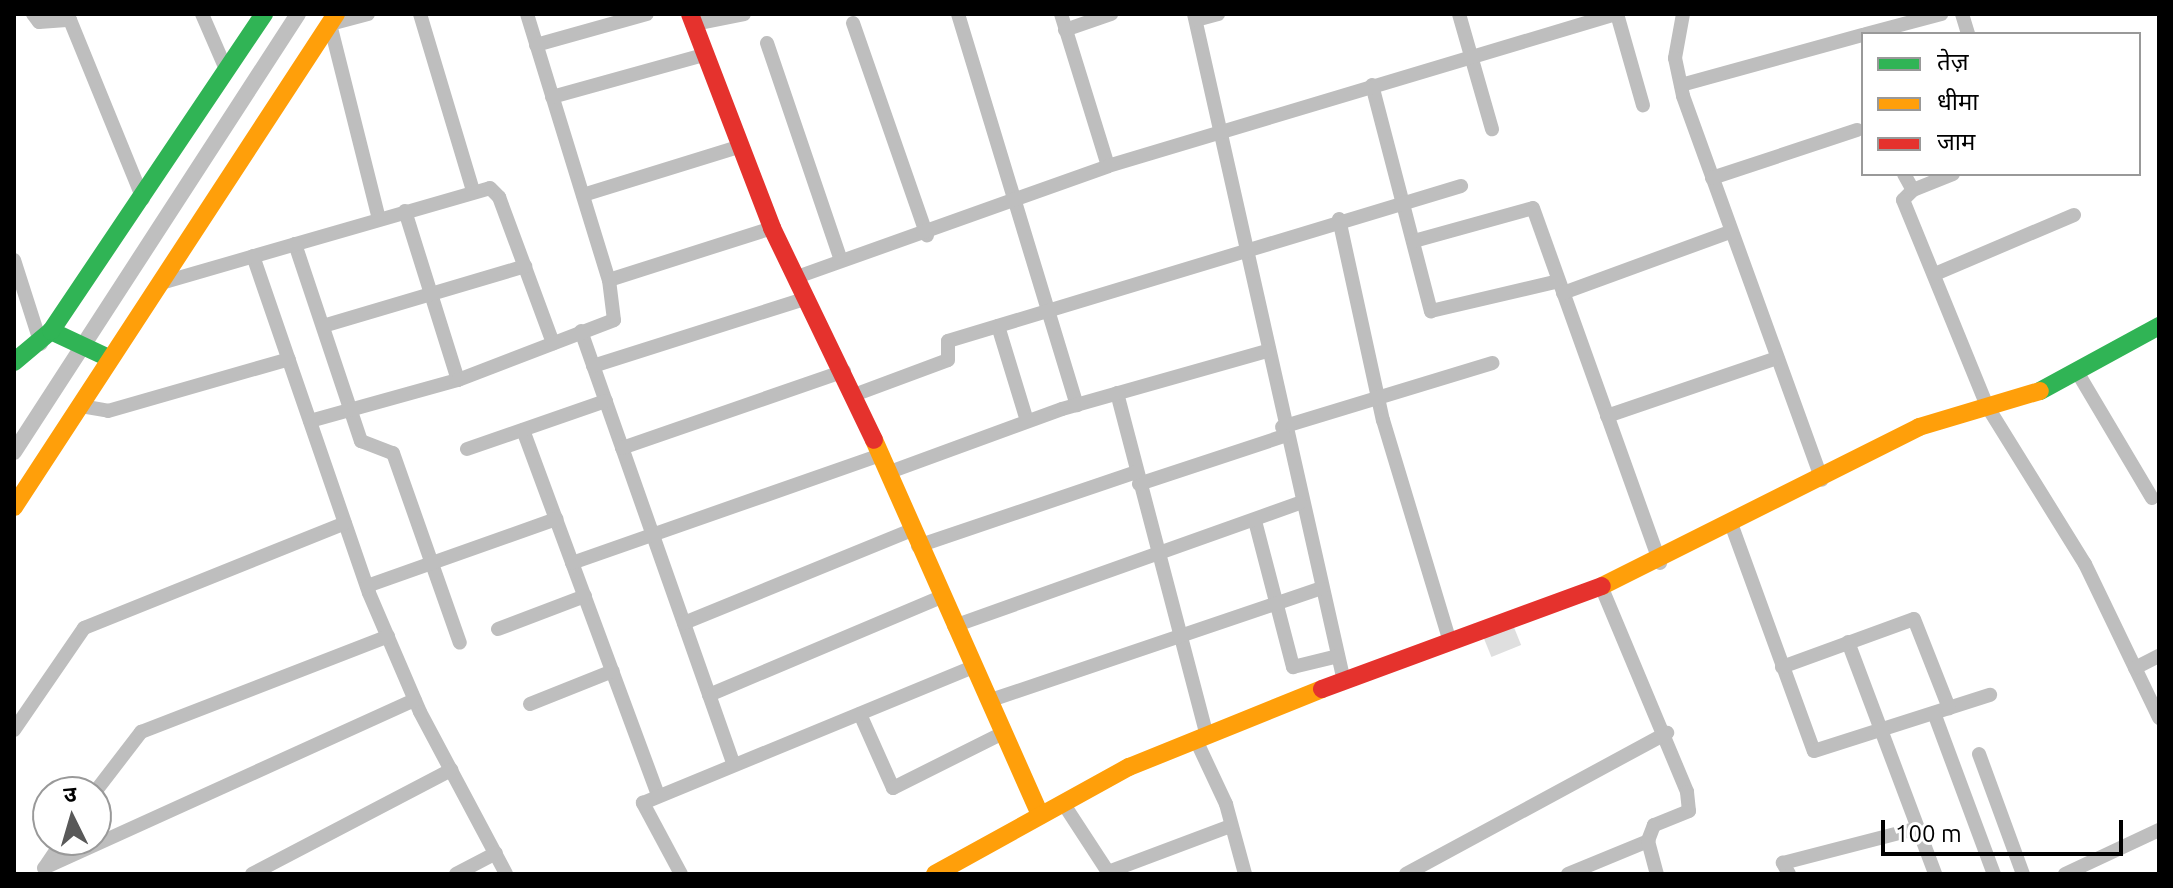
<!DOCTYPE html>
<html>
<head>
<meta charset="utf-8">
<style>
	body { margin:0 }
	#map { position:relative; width:2173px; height:888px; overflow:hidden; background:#fff; font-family:Ubuntu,"Noto Sans Devanagari",sans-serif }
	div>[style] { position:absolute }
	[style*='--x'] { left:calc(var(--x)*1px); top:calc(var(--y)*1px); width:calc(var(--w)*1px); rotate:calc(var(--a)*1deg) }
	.canal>* { height:16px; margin:-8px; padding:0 8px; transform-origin:8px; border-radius:8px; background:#bfbfbf }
	.building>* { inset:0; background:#dfdfdf; transform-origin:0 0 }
	.street>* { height:14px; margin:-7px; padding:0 7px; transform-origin:7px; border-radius:7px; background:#bebebe }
	.fast>* { height:18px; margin:-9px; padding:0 9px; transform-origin:9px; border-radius:9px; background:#30b455 }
	.slow>* { height:18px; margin:-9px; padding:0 9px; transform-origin:9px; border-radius:9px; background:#ff9f0a }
	.jam>* { height:18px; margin:-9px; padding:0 9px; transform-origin:9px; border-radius:9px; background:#e5322d }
	span { translate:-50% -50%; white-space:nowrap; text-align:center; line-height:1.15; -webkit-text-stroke:8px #fff; paint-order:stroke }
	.frame { position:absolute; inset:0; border:16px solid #000; pointer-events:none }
	.legend { position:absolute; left:1861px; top:32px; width:280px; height:144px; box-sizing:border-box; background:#fff; border:2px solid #999; margin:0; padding:10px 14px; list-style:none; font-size:24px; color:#000 }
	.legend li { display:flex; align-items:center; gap:16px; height:40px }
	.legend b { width:40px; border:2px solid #999 }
	.north { position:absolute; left:32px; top:776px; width:80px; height:80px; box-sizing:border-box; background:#fff; border:2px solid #999; border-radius:50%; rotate:355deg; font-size:22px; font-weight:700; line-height:32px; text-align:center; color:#000 }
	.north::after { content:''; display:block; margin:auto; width:28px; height:36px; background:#595959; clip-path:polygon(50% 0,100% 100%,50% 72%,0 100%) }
	.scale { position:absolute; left:1881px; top:820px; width:242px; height:36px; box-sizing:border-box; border:4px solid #000; border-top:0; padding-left:10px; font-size:24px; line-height:28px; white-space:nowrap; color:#000; -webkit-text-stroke:6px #fff; paint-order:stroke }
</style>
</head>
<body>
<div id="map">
	<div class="canal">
		<i style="--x:14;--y:452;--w:522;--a:-57.04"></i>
	</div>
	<div class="building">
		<i style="left:1511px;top:620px;width:27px;height:32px;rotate:68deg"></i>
		<i style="clip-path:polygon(51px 787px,57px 792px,48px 792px,48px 828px,32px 817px)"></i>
	</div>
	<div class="street">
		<i style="--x:33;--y:14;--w:10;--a:53"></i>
		<i style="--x:39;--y:22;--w:31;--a:-4"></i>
		<i style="--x:70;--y:20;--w:193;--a:67.8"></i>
		<i style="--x:202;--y:14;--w:58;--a:66.5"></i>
		<i style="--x:368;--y:14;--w:39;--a:165"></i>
		<i style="--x:330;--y:24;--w:201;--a:75.9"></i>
		<i style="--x:420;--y:14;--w:185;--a:73.3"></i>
		<i style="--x:527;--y:14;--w:278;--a:72.9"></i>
		<i style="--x:609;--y:280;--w:171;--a:-17.7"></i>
		<i style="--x:958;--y:14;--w:409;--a:73.1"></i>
		<i style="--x:1061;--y:14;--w:159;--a:72.8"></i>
		<i style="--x:1194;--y:14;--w:684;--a:77.33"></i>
		<i style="--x:1459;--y:14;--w:120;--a:74"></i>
		<i style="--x:1617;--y:14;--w:95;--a:74.1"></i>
		<i style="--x:1683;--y:14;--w:45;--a:100.3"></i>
		<i style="--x:1675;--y:58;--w:39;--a:78"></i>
		<i style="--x:1683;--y:96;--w:408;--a:70.1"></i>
		<i style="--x:1962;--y:14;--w:21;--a:73"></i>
		<i style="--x:1196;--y:20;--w:23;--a:-15"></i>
		<i style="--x:853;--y:23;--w:225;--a:70.8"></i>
		<i style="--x:695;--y:24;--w:50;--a:-11.5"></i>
		<i style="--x:1065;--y:30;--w:49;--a:-19.2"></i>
		<i style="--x:1866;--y:34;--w:78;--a:-14.9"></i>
		<i style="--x:767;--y:43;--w:227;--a:71.2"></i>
		<i style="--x:536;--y:45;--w:115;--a:-15.6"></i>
		<i style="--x:1372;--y:85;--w:234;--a:75.4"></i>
		<i style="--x:1431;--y:311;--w:131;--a:-13.2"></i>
		<i style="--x:1681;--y:85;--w:189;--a:-15.4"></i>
		<i style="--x:552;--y:97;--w:161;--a:-15.5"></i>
		<i style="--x:1904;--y:174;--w:18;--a:61"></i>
		<i style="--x:1913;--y:190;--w:14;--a:135"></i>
		<i style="--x:1903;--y:200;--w:222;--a:67.8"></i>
		<i style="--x:1987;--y:406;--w:186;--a:58.2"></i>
		<i style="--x:2085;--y:564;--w:171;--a:64.3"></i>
		<i style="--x:1712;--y:178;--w:153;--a:-18.3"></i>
		<i style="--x:1913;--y:190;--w:43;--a:-21.8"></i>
		<i style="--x:583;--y:195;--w:165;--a:-17.2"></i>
		<i style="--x:405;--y:211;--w:177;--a:72.6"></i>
		<i style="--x:1339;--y:219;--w:206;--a:77.7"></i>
		<i style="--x:1383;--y:420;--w:228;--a:73.2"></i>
		<i style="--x:1414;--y:241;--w:123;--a:-15.5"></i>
		<i style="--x:1533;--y:208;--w:377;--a:70.3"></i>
		<i style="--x:295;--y:244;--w:208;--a:71.5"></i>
		<i style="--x:361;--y:441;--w:34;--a:21"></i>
		<i style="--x:393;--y:453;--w:201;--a:70.6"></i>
		<i style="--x:253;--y:256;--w:356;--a:71"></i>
		<i style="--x:369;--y:593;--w:129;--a:66.8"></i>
		<i style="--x:420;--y:712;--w:183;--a:62"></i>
		<i style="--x:14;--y:260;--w:88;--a:72.2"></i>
		<i style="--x:1935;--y:274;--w:151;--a:-23"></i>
		<i style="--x:797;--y:277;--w:330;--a:-19.6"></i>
		<i style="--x:1108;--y:166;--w:530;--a:-16.66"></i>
		<i style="--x:161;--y:283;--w:342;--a:-16.1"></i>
		<i style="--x:490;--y:188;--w:13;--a:45"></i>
		<i style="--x:499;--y:197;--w:156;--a:69.7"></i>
		<i style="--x:1563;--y:293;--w:178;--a:-20.1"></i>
		<i style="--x:323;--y:326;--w:211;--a:-16.5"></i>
		<i style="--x:998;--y:326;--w:99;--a:73"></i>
		<i style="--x:581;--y:331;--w:460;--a:70.6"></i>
		<i style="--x:593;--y:366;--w:225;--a:-17.6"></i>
		<i style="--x:2079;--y:375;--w:143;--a:59.3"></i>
		<i style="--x:1117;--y:393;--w:355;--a:75.3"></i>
		<i style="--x:854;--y:395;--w:100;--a:-20.4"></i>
		<i style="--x:948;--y:360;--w:19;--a:-90"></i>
		<i style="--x:948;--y:341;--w:536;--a:-16.81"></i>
		<i style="--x:81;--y:406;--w:27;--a:10"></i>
		<i style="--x:108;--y:411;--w:188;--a:-16"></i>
		<i style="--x:1607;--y:416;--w:180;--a:-18.8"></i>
		<i style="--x:310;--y:421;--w:154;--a:-15.5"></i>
		<i style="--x:458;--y:380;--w:167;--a:-21"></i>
		<i style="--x:614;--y:320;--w:40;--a:-97.1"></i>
		<i style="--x:1282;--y:427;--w:220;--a:-16.9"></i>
		<i style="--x:523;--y:430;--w:388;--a:69.7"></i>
		<i style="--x:622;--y:448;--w:235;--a:-19.1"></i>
		<i style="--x:467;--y:449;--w:147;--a:-19.1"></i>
		<i style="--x:887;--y:473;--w:186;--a:-20.1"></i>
		<i style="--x:1062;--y:409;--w:213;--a:-15.8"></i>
		<i style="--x:1139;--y:484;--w:153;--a:-18.3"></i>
		<i style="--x:1255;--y:521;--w:151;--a:75.4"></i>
		<i style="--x:1293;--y:667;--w:46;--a:-13.7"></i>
		<i style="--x:1733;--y:529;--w:236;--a:70"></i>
		<i style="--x:1814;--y:751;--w:185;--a:-17.7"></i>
		<i style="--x:918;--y:546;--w:231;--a:-18.7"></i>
		<i style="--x:572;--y:563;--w:326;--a:-19.3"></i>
		<i style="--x:367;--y:586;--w:201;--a:-19.5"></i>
		<i style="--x:1601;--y:586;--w:223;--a:67.3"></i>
		<i style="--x:1687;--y:792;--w:19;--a:84"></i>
		<i style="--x:1689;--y:811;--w:38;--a:158"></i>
		<i style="--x:1654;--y:825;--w:17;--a:111"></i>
		<i style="--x:684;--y:623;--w:246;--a:-22.2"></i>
		<i style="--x:954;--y:626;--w:367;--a:-19.6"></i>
		<i style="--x:498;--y:629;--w:93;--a:-20.8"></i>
		<i style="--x:1848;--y:642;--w:248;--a:69.4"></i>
		<i style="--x:1782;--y:667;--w:140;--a:-20"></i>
		<i style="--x:1914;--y:619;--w:96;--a:68.5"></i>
		<i style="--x:2135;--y:668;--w:27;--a:-27"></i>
		<i style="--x:709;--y:695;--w:252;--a:-22.9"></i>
		<i style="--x:988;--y:701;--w:352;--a:-18.7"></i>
		<i style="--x:530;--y:704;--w:89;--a:-21.7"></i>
		<i style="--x:1934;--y:713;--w:172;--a:69.6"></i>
		<i style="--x:860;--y:714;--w:81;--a:66"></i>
		<i style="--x:893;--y:788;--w:123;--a:-26.6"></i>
		<i style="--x:14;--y:730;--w:124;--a:-55.5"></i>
		<i style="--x:84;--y:628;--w:281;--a:-21.9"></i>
		<i style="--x:1196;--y:740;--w:71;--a:64.9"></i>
		<i style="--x:1226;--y:804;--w:73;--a:74.8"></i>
		<i style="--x:1979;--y:754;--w:128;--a:69.9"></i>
		<i style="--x:95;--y:792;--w:76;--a:-52.5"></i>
		<i style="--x:141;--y:732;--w:265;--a:-21.2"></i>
		<i style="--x:1063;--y:803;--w:82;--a:56.9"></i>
		<i style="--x:1108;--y:872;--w:128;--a:-20.6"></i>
		<i style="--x:45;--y:867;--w:32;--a:-56"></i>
		<i style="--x:44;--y:868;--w:407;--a:-24.4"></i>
		<i style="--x:252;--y:874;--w:225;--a:-27.6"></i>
		<i style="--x:456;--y:874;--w:45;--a:-27.7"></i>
		<i style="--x:681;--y:874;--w:81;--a:-118.2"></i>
		<i style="--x:643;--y:803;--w:357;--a:-22.4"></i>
		<i style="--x:1406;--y:874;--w:297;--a:-28.4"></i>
		<i style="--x:1568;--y:874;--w:87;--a:-22.4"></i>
		<i style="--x:1648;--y:841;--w:34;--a:75"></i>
		<i style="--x:1789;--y:874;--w:13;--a:-119"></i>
		<i style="--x:1783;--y:863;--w:139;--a:-14.5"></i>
		<i style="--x:2065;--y:874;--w:104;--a:-25.1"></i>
	</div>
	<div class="fast">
		<i style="--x:51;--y:331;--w:64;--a:25"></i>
		<i style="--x:14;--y:362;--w:48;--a:-40"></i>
		<i style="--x:51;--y:331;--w:382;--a:-56.1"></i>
		<i style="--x:2040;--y:391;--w:136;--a:-28.6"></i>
	</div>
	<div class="slow">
		<i style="--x:874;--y:440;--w:410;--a:66.1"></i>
		<i style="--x:14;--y:507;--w:589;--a:-56.85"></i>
		<i style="--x:1602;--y:586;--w:355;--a:-26.6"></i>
		<i style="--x:1919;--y:427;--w:126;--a:-16.6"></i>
		<i style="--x:935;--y:874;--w:222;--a:-28.9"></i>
		<i style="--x:1129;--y:767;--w:208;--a:-22"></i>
	</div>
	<div class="jam">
		<i style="--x:690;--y:14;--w:229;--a:69"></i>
		<i style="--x:772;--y:228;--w:235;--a:64.3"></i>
		<i style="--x:1322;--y:689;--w:298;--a:-20.2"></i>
	</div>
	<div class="frame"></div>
	<ul class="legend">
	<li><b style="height:10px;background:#30b455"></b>तेज़</li>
	<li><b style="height:10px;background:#ff9f0a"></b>धीमा</li>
	<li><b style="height:10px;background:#e5322d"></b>जाम</li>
	</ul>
	<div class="north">उ</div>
	<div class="scale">100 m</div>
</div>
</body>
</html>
